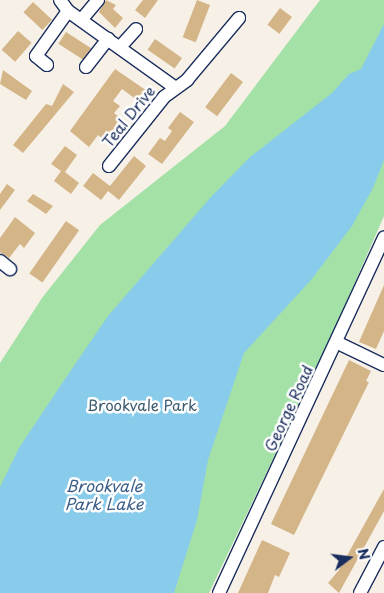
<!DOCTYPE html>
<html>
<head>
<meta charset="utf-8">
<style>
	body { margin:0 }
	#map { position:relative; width:384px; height:593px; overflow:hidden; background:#f6f0e7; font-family:"Playpen Sans",sans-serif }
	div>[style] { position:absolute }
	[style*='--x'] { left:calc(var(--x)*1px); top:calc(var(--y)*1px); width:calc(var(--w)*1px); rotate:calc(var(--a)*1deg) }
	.green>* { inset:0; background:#a4e1a7 }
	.water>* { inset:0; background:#89cbea }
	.building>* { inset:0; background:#d4b587; transform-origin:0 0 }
	.roads { filter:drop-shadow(1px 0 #1b2f5e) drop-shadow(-1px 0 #1b2f5e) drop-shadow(0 1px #1b2f5e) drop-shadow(0 -1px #1b2f5e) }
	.minor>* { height:12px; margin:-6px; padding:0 6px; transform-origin:6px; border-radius:6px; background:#fff }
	span { translate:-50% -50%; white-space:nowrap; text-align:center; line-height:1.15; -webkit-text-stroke:5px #fff; paint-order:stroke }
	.street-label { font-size:15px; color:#1b2f5e }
	.park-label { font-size:15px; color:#3d5c70 }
	.water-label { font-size:16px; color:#3c5e88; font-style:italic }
	.north { position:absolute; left:324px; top:533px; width:50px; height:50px; -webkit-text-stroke:4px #fff; paint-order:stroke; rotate:75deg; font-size:14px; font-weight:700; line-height:20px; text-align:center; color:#1b2f5e }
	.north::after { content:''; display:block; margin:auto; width:18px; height:22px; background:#1b2f5e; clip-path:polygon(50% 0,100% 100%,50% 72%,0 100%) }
</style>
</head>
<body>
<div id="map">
	<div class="green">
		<i style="clip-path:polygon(320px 0,384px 0,384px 216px,328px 344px,209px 593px,0 593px,0 363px,42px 298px,100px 225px,225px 126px)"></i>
	</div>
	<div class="water">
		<i style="clip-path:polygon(384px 24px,384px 160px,373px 188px,352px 226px,311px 280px,244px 353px,208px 460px,197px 520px,174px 593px,0 593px,0 487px,19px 448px,63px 382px,108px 316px,210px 198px,250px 157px,332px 93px,349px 74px,361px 69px)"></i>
	</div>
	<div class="building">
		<i style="clip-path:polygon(106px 0,116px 5px,113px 9px,123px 18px,115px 28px,99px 12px)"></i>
		<i style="clip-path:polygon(143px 0,158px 0,145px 18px,135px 10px)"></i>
		<i style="left:197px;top:0;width:14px;height:40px;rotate:21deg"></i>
		<i style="left:33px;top:2px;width:26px;height:14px;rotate:43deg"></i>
		<i style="left:280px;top:8px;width:15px;height:21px;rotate:37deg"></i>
		<i style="left:18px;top:31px;width:18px;height:25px;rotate:41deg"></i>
		<i style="left:66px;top:32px;width:30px;height:14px;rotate:33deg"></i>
		<i style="left:155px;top:39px;width:33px;height:13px;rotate:35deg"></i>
		<i style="clip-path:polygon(115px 69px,150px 93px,141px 103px,122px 89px,113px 101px,120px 106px,114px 113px,129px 125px,109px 144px,98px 135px,89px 147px,70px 131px)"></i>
		<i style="clip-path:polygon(3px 70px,32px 91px,26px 100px,0 84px)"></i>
		<i style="left:231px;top:73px;width:15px;height:43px;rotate:37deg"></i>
		<i style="clip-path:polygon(63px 84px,74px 92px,23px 153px,13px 145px,46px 104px,52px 106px)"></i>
		<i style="clip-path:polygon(180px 112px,194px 122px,162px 164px,148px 154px,160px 138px,165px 141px,172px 131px,168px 128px)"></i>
		<i style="clip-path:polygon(65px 146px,77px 155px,65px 172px,79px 183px,71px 194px,54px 181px,61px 171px,51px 164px)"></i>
		<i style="clip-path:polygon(134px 156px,146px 166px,119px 200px,108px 191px,101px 200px,83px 186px,93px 173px,110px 186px)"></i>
		<i style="clip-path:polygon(7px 184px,15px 190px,0 210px,0 194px)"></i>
		<i style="clip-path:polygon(33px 194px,53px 206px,46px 214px,27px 201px)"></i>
		<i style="clip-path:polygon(15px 217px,35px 233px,24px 248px,20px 244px,9px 258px,0 252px,0 238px)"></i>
		<i style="left:66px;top:221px;width:16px;height:64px;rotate:35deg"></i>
		<i style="clip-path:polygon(384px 285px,384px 331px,376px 349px,359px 342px)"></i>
		<i style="clip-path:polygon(349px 360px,371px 371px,366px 381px,369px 382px,294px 535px,271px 524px)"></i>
		<i style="clip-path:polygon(384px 489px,384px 511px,339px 593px,328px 583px,339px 570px)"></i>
		<i style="clip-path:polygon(262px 540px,290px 553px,279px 577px,275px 575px,268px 593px,238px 593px)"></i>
	</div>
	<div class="roads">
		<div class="minor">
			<i style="--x:60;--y:0;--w:14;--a:54"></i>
			<i style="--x:68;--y:11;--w:130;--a:35.6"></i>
			<i style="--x:82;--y:19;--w:25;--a:-50"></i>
			<i style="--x:120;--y:47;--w:24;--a:-48"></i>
			<i style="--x:47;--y:65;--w:14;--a:-141"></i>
			<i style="--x:36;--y:56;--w:55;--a:-54.6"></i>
			<i style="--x:86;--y:67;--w:36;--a:-52"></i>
			<i style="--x:109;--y:166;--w:88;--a:-51.4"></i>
			<i style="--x:164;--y:97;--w:29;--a:-36"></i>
			<i style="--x:187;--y:80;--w:81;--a:-50"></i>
			<i style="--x:0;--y:261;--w:13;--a:39"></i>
			<i style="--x:338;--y:343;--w:51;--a:25.6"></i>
			<i style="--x:219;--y:593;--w:392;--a:-65.1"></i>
			<i style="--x:360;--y:593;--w:52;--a:-62.4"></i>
		</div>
	</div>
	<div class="street-label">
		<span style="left:128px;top:116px;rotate:-51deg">Teal Drive</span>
		<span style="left:288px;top:408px;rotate:-65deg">George Road</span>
	</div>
	<div class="park-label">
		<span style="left:142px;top:405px">Brookvale Park</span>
	</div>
	<div class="water-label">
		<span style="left:104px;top:494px">Brookvale<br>Park Lake</span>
	</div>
	<div class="north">N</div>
</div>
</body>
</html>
